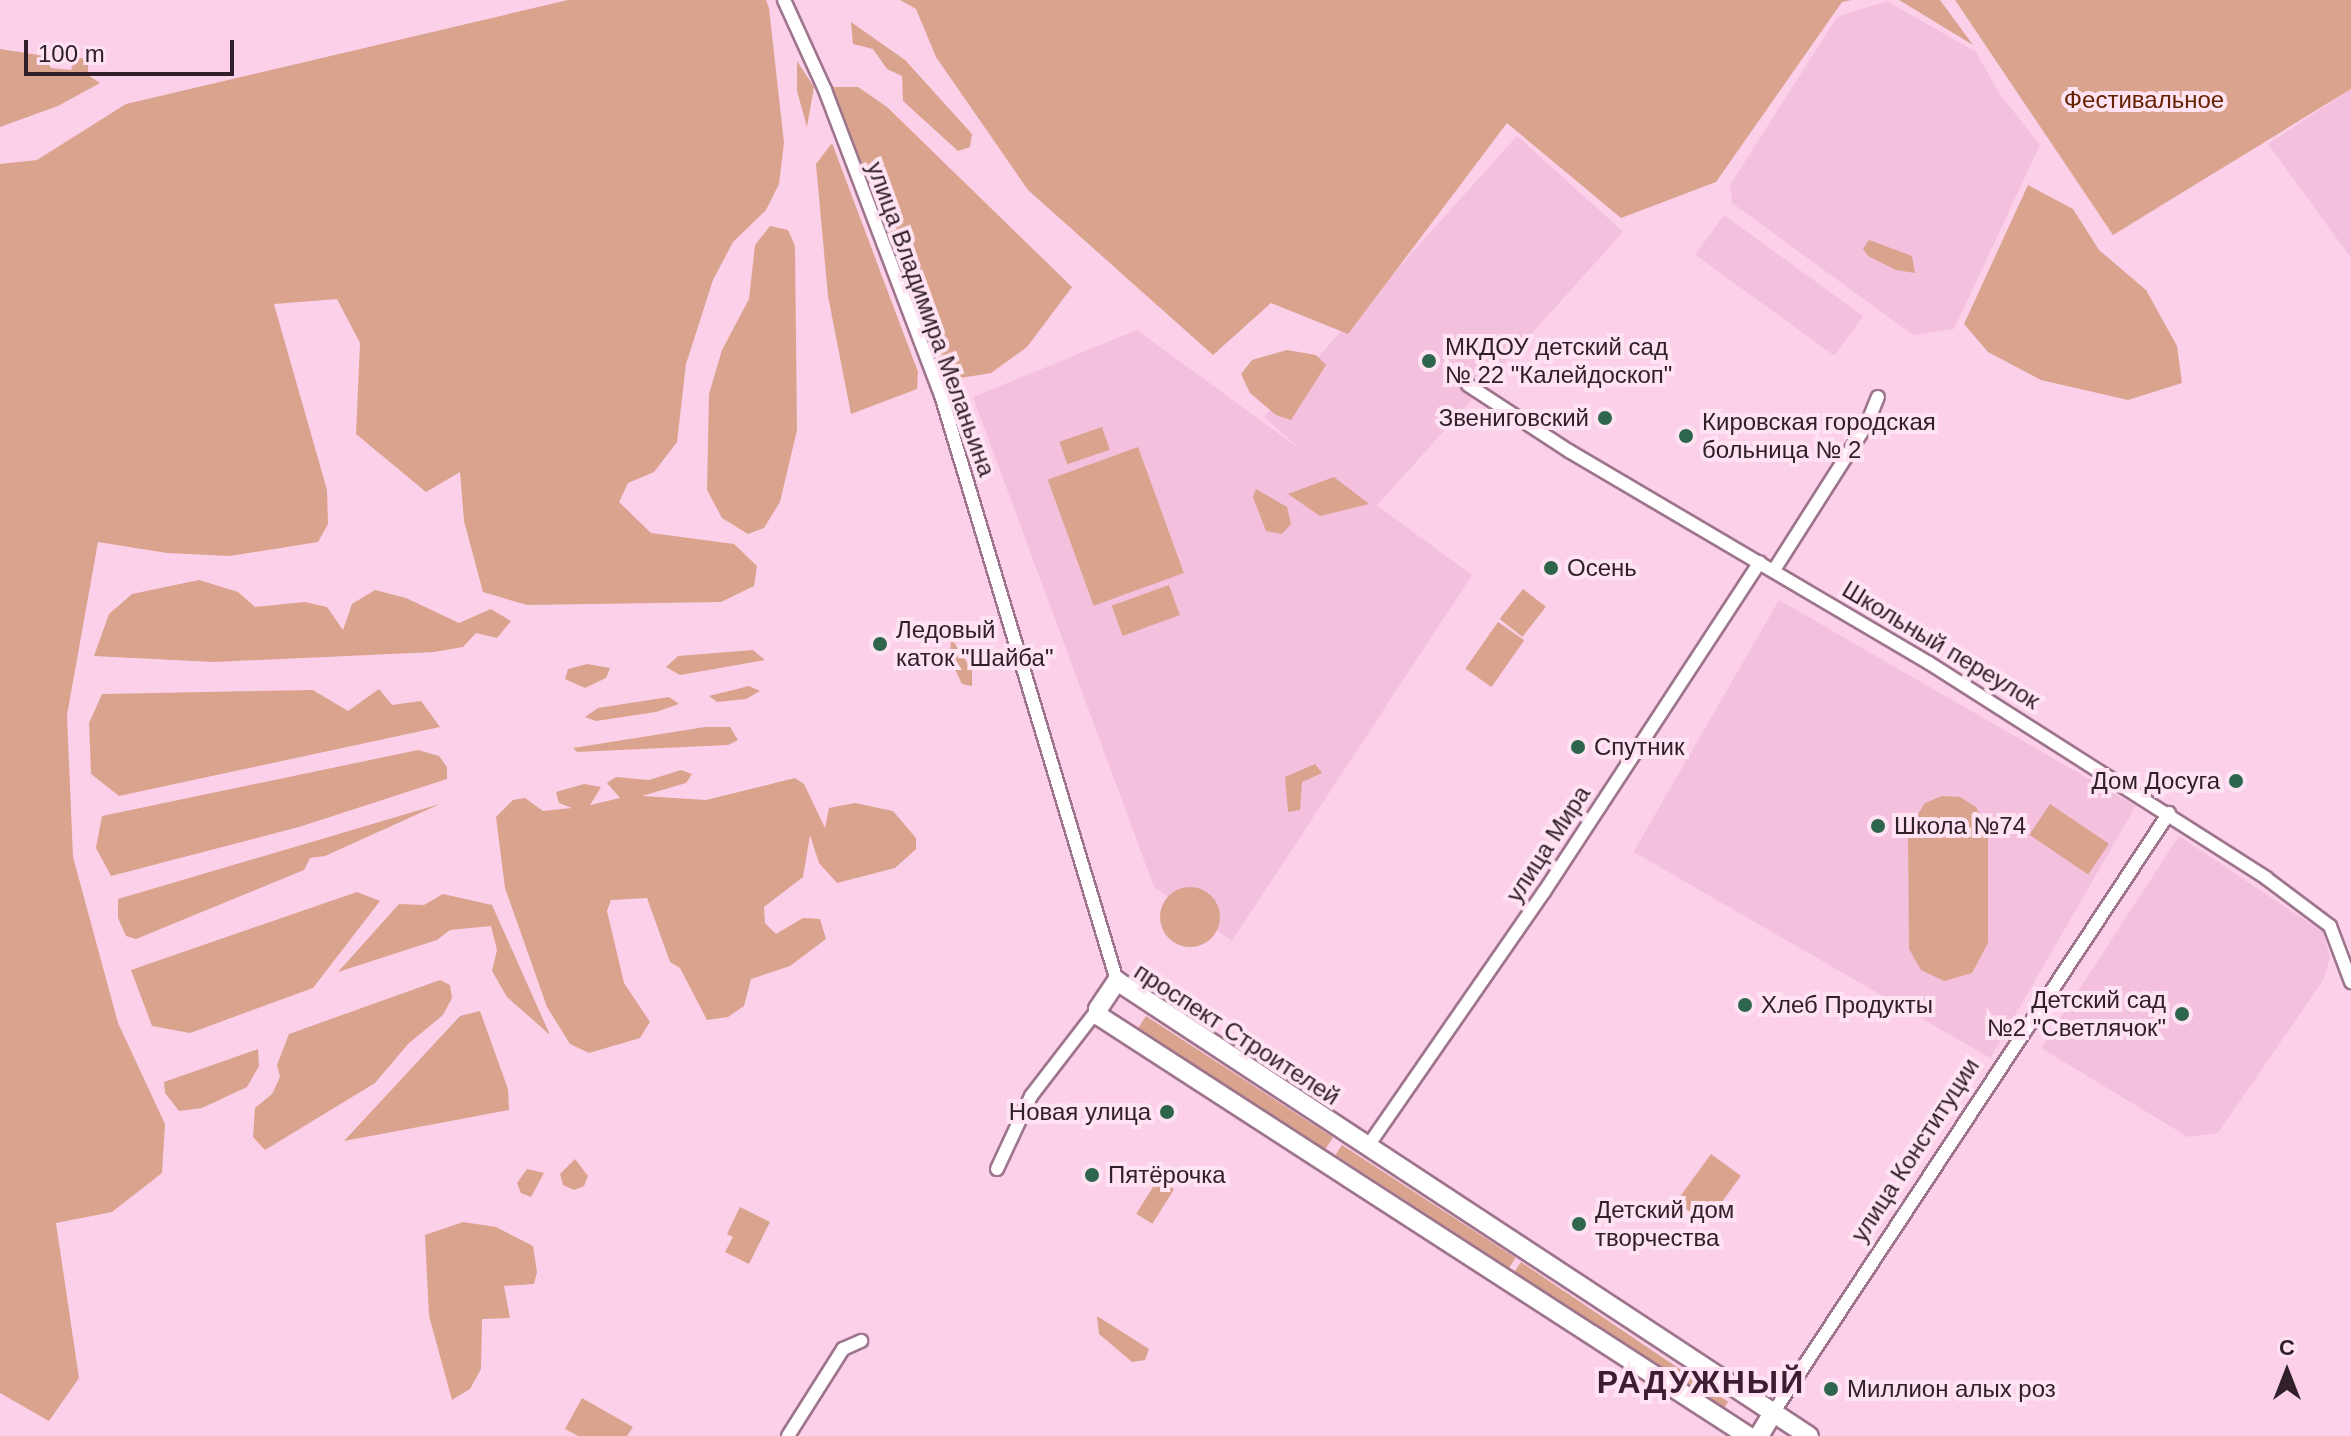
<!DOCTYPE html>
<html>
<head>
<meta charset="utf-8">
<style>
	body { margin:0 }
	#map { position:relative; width:2351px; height:1436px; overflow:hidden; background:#fdd0ea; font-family:Helvetica,sans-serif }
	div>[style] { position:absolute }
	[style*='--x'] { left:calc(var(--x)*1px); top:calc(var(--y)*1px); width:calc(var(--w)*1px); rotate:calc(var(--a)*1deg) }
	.built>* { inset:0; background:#f3c0de; transform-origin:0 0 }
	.green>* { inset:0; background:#d9a38e; transform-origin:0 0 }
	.round { border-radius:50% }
	.roads { filter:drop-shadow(2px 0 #9e758d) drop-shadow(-2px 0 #9e758d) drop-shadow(0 2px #9e758d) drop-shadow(0 -2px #9e758d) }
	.street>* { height:12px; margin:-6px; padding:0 6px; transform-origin:6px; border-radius:6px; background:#fff }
	.secondary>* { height:18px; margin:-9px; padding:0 9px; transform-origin:9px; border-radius:9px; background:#fff }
	.dots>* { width:22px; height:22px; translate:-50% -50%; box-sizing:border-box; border:4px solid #ffe3f3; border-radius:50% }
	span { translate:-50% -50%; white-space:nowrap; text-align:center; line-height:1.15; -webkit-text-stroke:8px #ffe3f3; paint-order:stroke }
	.park-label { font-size:24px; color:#642200 }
	.street-label { font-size:24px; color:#31202a }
	.poi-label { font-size:24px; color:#31202a }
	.left { translate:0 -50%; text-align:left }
	.right { translate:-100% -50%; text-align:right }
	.district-label { font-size:32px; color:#3e1d32; font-weight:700; letter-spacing:2px }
	.north { position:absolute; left:2247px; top:1332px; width:80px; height:80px; -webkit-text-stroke:6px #ffe3f3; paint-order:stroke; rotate:0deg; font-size:22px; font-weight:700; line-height:32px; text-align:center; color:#31202a }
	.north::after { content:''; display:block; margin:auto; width:28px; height:36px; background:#31202a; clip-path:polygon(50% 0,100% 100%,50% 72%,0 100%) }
	.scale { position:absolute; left:24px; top:40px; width:210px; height:36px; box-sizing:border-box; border:4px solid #31202a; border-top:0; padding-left:10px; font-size:24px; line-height:28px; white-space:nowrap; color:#31202a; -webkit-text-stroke:6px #ffe3f3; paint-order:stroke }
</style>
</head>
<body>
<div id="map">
	<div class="built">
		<i style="clip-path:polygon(1887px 1px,1976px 52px,1999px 93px,2040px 145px,1954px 329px,1913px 335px,1732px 203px,1730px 185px,1837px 17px)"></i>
		<i style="clip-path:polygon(2351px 89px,2351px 258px,2268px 144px)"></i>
		<i style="left:1517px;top:136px;width:143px;height:378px;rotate:42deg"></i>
		<i style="left:1724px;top:215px;width:172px;height:49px;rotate:36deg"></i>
		<i style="clip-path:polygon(1137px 330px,1472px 575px,1232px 941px,1154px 887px,973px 397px)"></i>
		<i style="left:1779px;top:600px;width:412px;height:291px;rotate:30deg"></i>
		<i style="clip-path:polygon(2179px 836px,2323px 932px,2330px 957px,2324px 979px,2218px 1133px,2188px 1137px,2041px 1048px)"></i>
	</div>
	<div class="green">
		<i style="clip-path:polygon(568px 0,766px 0,769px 8px,784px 143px,779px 184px,766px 210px,733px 242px,713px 280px,686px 364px,677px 442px,654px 472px,628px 483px,619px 502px,651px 533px,734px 544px,757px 566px,754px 586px,721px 602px,527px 605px,483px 592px,464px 521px,460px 472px,426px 492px,356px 434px,360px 343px,337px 299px,274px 304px,327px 490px,328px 524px,318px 542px,230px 556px,167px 553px,98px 542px,67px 715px,73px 857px,118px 1023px,165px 1124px,162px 1173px,112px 1212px,56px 1223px,79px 1378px,49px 1421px,0 1393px,0 164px,37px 160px,126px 104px)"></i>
		<i style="clip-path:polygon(900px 0,1852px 0,1842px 2px,1716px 182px,1621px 218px,1507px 123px,1348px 334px,1271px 303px,1213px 355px,1028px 190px,936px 57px,916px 9px)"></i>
		<i style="clip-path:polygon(1899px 0,1940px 0,1973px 45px)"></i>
		<i style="clip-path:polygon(1955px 0,2351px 0,2351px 89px,2113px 235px)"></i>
		<i style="clip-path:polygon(851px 22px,905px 60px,972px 134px,970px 147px,958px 151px,903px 101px,902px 76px,887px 69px,873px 49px,853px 44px)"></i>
		<i style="clip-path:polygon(0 49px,45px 56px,51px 68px,71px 70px,76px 57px,88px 60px,88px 75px,100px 83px,58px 106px,0 127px)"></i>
		<i style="clip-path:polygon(797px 61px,814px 87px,807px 127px,797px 91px)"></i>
		<i style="clip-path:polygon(830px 87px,858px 87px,887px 107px,1072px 287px,1027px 347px,991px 373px,948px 380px)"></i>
		<i style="clip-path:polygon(832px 143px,918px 372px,917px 389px,851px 414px,828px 296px,816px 164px)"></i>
		<i style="clip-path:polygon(2028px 185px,2073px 209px,2099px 250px,2146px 290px,2177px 346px,2182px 383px,2128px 400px,2041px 380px,1988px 352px,1964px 324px)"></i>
		<i style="clip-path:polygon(770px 226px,788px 230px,795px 246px,797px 430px,780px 502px,764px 528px,748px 534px,722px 518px,707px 490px,709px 394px,722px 350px,749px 299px,755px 245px)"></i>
		<i style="clip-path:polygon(1869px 240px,1912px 256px,1915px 273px,1896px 270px,1868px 256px,1863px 249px)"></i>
		<i style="clip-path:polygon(1287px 350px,1316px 355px,1326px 365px,1291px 420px,1276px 415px,1250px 393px,1241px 374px,1252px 360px)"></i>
		<i style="left:1102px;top:427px;width:24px;height:45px;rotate:71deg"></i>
		<i style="left:1138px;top:447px;width:134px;height:96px;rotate:70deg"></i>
		<i style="clip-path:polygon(1334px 477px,1369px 504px,1320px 516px,1288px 494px)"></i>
		<i style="clip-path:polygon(1256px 489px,1287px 507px,1291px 524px,1282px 534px,1266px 531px,1253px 497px)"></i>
		<i style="clip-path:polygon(199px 580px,238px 592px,255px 607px,305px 602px,327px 607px,343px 630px,352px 604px,375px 590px,406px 598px,459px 623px,491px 609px,511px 621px,497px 638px,476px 633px,463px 647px,434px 652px,214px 662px,94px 656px,109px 614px,132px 594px)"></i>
		<i style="left:1169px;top:585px;width:32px;height:61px;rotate:70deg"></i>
		<i style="left:1523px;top:589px;width:29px;height:38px;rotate:38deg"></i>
		<i style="left:1498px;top:622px;width:32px;height:57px;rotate:35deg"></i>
		<i style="clip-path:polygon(951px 638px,972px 670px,972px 686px,962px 684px,950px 659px)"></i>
		<i style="clip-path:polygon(753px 650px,765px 660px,680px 675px,666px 667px,678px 656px)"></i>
		<i style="clip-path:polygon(587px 664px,610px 668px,606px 678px,585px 688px,565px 679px,568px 669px)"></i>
		<i style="clip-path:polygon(749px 686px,760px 691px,746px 699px,717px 702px,709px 696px)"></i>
		<i style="clip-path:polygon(379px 689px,392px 705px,421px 701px,440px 727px,119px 796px,91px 774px,89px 723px,102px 694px,313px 690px,348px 711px)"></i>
		<i style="clip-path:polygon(669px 697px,679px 704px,656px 712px,596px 721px,585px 717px,598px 708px)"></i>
		<i style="clip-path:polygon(705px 727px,730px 727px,738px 740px,728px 745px,577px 752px,573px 748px)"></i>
		<i style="clip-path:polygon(418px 750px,439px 756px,447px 767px,447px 779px,299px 827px,111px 876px,96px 848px,102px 816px)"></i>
		<i style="clip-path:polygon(1315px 764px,1322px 773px,1302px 782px,1300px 810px,1288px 812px,1285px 777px)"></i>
		<i style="clip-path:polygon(681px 770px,692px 774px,686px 783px,642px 796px,706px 800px,795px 778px,804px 784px,825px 828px,829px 808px,855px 803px,893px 811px,916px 838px,916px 849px,895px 868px,837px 883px,819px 863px,810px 835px,803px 877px,764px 907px,765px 923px,776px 934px,803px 918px,820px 919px,826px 939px,790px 966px,751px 979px,744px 1006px,728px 1017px,707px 1020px,680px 968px,670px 962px,647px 898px,611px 900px,607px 911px,624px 983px,650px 1022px,640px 1038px,589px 1053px,570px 1044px,547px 1007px,505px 888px,496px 817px,513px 800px,525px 798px,543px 811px,572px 808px,559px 803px,556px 792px,584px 784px,601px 787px,590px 805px,620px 798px,607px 783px,616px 777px,649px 780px)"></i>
		<i style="clip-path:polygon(1960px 797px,1976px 807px,1988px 829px,1988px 943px,1972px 973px,1944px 981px,1921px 970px,1909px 949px,1908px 830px,1925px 803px,1942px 796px)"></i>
		<i style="clip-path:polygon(440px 804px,325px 856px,310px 858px,304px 870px,136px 939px,126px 936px,118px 918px,118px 899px)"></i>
		<i style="left:2050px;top:804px;width:71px;height:37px;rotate:34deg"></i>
		<i class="round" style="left:1160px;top:887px;width:60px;height:60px"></i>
		<i style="clip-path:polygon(357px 892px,380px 901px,313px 988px,190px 1033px,152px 1026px,131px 970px)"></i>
		<i style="clip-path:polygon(443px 894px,492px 905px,550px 1035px,507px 997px,492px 971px,497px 950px,491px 926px,450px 930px,437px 940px,338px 972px,399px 904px,424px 905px)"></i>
		<i style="clip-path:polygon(440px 980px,450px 985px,452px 998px,443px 1015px,408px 1044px,375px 1083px,265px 1150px,253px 1137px,255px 1108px,272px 1094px,280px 1077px,277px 1065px,289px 1034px)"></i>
		<i style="clip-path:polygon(480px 1011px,508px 1089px,509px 1110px,344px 1141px,460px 1016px)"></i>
		<i style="left:1146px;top:1016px;width:223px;height:15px;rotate:33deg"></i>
		<i style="clip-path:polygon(258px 1049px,259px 1066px,247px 1087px,202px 1108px,179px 1111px,165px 1093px,164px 1082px)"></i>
		<i style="left:1342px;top:1145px;width:207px;height:12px;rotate:33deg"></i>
		<i style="left:1711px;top:1154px;width:37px;height:59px;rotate:36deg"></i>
		<i style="clip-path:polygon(575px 1159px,588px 1176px,584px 1186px,574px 1190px,563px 1185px,560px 1174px)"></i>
		<i style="clip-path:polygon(527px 1169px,544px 1173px,531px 1197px,521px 1193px,517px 1183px)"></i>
		<i style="left:1158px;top:1179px;width:19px;height:41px;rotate:32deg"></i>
		<i style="clip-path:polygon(740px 1207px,770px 1222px,749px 1264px,725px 1252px,733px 1237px,727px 1234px)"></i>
		<i style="clip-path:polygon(463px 1222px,496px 1227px,533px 1246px,537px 1272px,534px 1284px,504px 1286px,510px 1318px,482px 1319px,481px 1369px,470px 1389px,452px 1400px,429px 1316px,425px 1235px)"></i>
		<i style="left:1521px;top:1262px;width:250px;height:12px;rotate:34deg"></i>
		<i style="clip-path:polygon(1097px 1316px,1149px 1349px,1145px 1360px,1132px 1362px,1099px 1334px)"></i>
		<i style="clip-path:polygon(582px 1398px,633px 1427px,627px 1436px,578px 1436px,565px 1429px)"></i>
	</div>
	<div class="roads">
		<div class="street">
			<i style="--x:784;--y:0;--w:99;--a:65.5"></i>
			<i style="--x:825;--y:90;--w:326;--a:69.2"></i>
			<i style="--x:941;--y:395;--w:612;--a:73.28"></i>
			<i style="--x:1468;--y:385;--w:121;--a:33.2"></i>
			<i style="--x:1569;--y:451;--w:418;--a:30.5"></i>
			<i style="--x:1929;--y:663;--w:400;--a:32.5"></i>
			<i style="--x:2266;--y:878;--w:80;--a:36.9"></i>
			<i style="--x:2330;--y:926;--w:60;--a:69.4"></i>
			<i style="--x:1774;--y:570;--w:173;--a:-57.5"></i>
			<i style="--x:1867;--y:424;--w:29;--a:-68"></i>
			<i style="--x:1368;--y:1146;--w:309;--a:-55.3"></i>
			<i style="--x:1544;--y:892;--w:394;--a:-56.8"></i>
			<i style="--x:997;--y:1169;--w:81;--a:-65"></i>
			<i style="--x:1031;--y:1096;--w:110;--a:-52.4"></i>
			<i style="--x:1773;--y:1413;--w:719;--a:-56.58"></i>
			<i style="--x:788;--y:1436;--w:103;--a:-57.7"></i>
			<i style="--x:843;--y:1349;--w:20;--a:-24"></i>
		</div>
		<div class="secondary">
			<i style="--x:1748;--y:1436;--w:773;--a:-147.09"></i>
			<i style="--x:1099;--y:1016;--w:7;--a:-98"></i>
			<i style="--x:1098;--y:1009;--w:34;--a:-56"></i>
			<i style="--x:1117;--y:981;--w:828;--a:33.33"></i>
			<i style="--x:1759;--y:1436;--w:27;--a:-59"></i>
		</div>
	</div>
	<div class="dots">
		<i style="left:1429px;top:361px;background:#2e664d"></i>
		<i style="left:1605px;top:418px;background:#2e664d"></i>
		<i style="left:1686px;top:436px;background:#2e664d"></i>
		<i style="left:1551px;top:568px;background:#2e664d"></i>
		<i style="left:880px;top:644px;background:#2e664d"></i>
		<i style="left:1578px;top:747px;background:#2e664d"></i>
		<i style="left:2236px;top:781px;background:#2e664d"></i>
		<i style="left:1878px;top:826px;background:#2e664d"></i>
		<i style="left:1745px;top:1005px;background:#2e664d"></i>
		<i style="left:2182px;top:1014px;background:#2e664d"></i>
		<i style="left:1167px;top:1112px;background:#2e664d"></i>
		<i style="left:1092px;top:1175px;background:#2e664d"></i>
		<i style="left:1579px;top:1224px;background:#2e664d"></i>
		<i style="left:1831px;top:1389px;background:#2e664d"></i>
	</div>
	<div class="park-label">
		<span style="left:2144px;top:100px">Фестивальное</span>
	</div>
	<div class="street-label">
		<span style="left:931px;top:319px;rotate:70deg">улица Владимира Меланьина</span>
		<span style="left:1941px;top:645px;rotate:31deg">Школьный переулок</span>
		<span style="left:1548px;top:844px;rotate:-57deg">улица Мира</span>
		<span style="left:1237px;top:1034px;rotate:33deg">проспект Строителей</span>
		<span style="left:1915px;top:1150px;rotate:-57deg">улица Конституции</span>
	</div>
	<div class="poi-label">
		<span class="left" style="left:1445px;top:361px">МКДОУ детский сад<br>№ 22 "Калейдоскоп"</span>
		<span class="right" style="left:1589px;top:418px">Звениговский</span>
		<span class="left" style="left:1702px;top:436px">Кировская городская<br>больница № 2</span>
		<span class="left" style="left:1567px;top:568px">Осень</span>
		<span class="left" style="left:896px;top:644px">Ледовый<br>каток "Шайба"</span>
		<span class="left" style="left:1594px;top:747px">Спутник</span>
		<span class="right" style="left:2220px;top:781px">Дом Досуга</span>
		<span class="left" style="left:1894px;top:826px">Школа №74</span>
		<span class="right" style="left:2166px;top:1014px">Детский сад<br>№2 "Светлячок"</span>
		<span class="left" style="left:1761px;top:1005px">Хлеб Продукты</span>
		<span class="right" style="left:1151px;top:1112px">Новая улица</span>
		<span class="left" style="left:1108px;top:1175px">Пятёрочка</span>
		<span class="left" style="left:1595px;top:1224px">Детский дом<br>творчества</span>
		<span class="left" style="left:1847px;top:1389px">Миллион алых роз</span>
	</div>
	<div class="district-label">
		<span style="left:1701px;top:1382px">РАДУЖНЫЙ</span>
	</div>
	<div class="north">С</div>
	<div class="scale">100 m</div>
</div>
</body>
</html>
